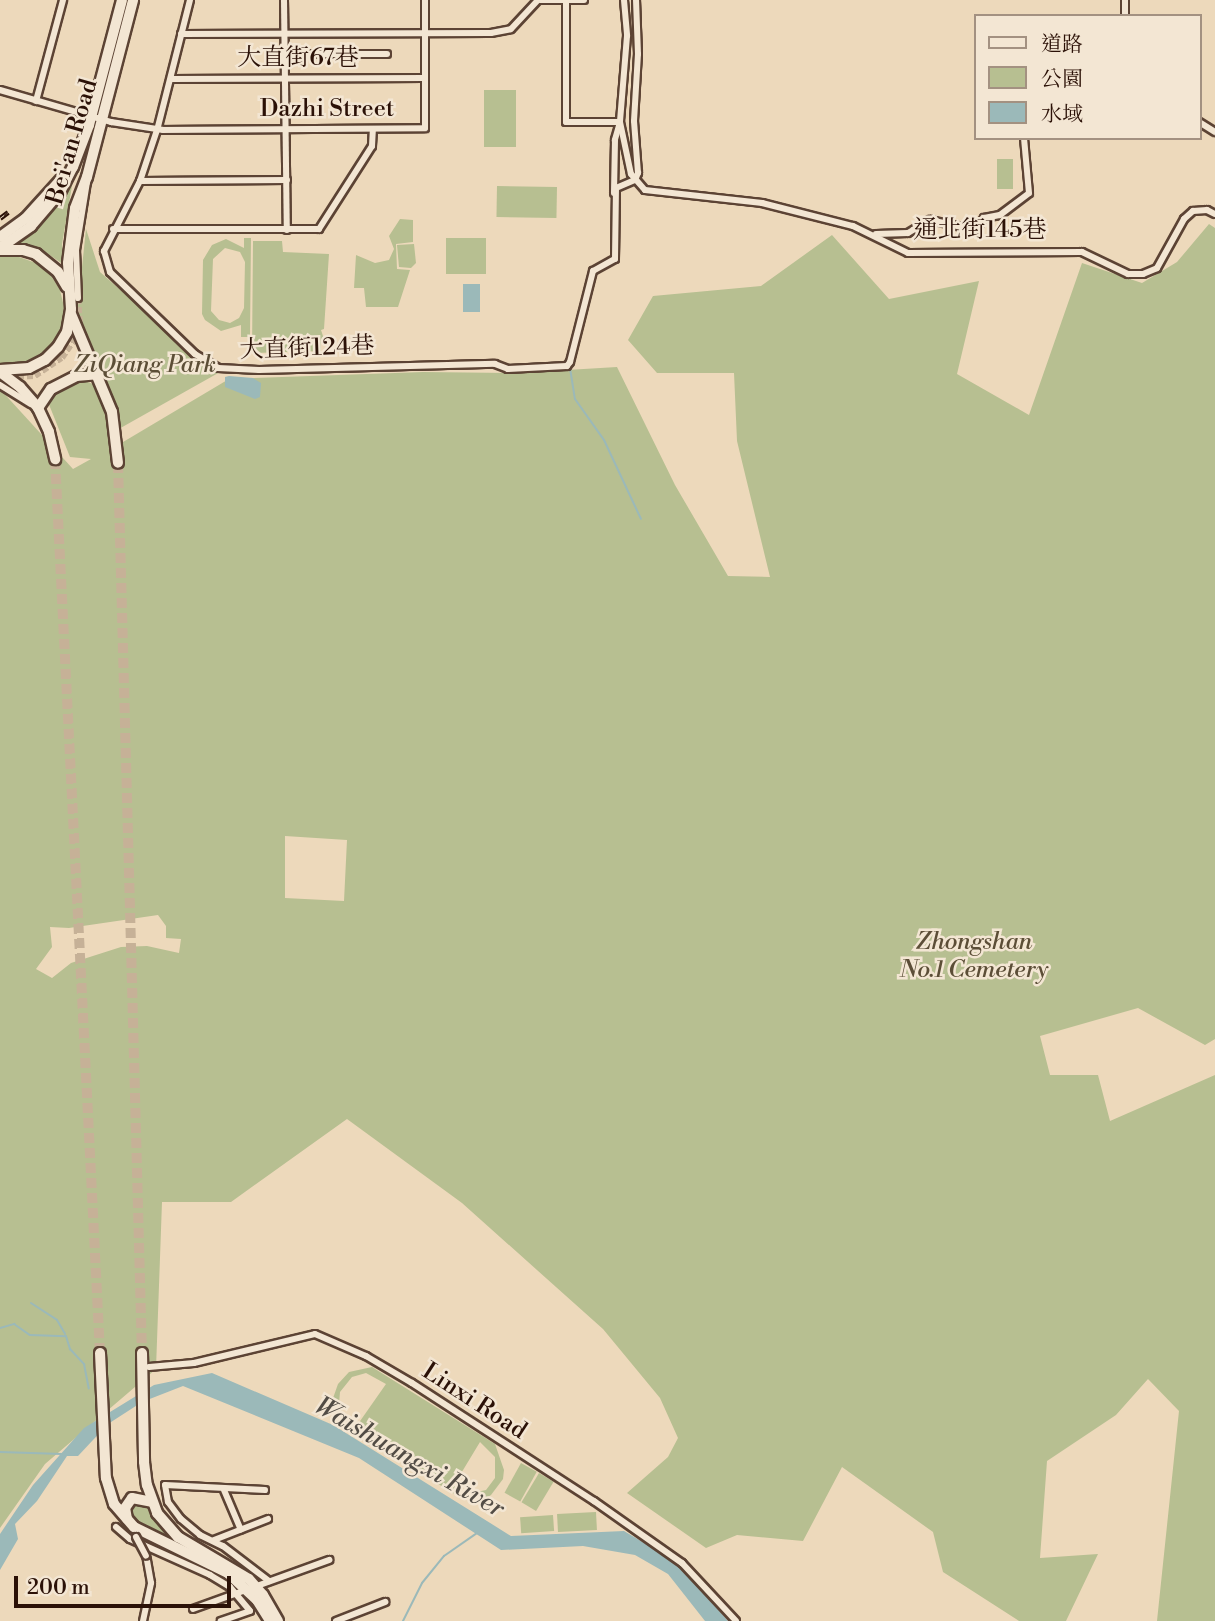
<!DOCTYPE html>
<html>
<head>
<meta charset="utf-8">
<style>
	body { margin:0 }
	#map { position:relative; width:1215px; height:1621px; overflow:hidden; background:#edd9bb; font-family:"Libre Bodoni","Noto Serif TC",serif }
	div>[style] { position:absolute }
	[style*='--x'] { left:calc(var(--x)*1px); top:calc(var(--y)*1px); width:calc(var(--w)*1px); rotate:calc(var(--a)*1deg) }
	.green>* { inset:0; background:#b7bf91; transform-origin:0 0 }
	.water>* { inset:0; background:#9bb9b9; transform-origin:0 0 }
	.stream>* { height:2px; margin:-1px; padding:0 1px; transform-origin:1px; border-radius:1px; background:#9bb9b9 }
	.street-tunnel>* { height:6px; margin-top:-3px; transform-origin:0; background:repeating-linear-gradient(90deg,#c6b197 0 6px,transparent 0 9px) }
	.secondary-tunnel>* { height:10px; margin-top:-5px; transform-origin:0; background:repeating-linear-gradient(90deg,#c6b197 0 10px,transparent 0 15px) }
	.roads { filter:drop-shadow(2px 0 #5c4334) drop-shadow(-2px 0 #5c4334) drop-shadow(0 2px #5c4334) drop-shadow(0 -2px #5c4334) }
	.street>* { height:6px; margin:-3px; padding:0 3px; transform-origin:3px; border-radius:3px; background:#f3e6d3 }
	.secondary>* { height:10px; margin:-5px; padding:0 5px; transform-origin:5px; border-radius:5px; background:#f3e6d3 }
	.rail>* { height:4.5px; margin-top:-2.25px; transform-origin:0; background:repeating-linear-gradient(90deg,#f3e6d3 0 5px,#2b1107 0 10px); box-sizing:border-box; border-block:2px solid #2b1107 }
	.bridges { filter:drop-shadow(2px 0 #5c4334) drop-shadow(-2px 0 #5c4334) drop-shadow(0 2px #5c4334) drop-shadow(0 -2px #5c4334) }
	.street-bridge>* { height:6px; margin:-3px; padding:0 3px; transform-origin:3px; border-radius:3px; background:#f3e6d3 }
	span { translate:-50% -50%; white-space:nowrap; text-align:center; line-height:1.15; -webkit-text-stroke:5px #f3e6d3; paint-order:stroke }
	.street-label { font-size:24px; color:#2b1107 }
	.park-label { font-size:24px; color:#5c4e37; font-style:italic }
	.water-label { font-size:26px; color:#524c45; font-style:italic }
	.legend { position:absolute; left:974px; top:14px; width:228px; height:126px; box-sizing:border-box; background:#f3e6d3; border:2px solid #a39181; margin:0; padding:9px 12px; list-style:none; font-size:21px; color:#2b1107 }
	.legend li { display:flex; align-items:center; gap:14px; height:35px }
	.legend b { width:35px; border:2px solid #a39181 }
	.scale { position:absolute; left:14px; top:1576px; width:217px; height:32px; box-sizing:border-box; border:4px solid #2b1107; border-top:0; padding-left:9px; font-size:21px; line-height:24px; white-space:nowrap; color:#2b1107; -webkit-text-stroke:5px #f3e6d3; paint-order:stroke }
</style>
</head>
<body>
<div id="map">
	<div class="green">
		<i style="left:484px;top:90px;width:32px;height:57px"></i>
		<i style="left:997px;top:159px;width:16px;height:30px"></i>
		<i style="clip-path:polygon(73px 180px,62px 244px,64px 265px,44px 251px,19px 243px)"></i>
		<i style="left:497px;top:186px;width:60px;height:31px;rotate:1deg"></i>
		<i style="clip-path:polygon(400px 219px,413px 220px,413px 242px,396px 244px,397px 269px,410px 270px,398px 307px,366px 307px,364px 288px,354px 288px,356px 255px,375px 263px,389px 260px,394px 249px,389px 236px)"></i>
		<i style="clip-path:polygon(evenodd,1209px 224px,1215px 228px,1215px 1039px,1205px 1045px,1138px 1008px,1040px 1036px,1050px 1075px,1098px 1075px,1110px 1121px,1215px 1075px,1215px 1621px,1157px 1621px,1179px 1411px,1148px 1379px,1116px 1415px,1047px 1461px,1040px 1558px,1098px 1554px,1066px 1621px,1019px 1621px,943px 1572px,933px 1532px,842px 1467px,803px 1541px,737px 1535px,706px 1548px,627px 1493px,668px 1457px,678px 1438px,660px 1398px,603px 1329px,462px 1203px,347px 1119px,231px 1202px,162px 1202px,156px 1369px,45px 1464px,0 1528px,0 389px,73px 469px,91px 459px,70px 457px,46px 397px,80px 379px,98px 386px,113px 448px,229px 379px,423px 372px,517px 373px,617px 367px,675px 485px,728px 576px,770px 577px,737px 441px,734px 373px,657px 373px,628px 340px,653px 296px,761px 286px,832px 235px,889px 299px,979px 281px,957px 374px,1029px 415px,1082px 263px,1142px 283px,1177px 262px,1209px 224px,285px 836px,347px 840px,344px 901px,285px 898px,285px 836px,1209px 224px,158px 915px,166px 926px,166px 938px,181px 939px,179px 953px,147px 946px,121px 947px,71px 963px,52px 978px,36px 969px,52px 947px,50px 927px,69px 928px,158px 915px)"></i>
		<i style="clip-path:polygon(86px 229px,100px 272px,202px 362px,220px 372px,117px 430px,105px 380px,77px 315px)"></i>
		<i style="clip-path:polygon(evenodd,244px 238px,251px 238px,250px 337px,241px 337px,241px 325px,221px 331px,205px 320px,202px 314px,203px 260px,212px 245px,226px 239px,244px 248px,244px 238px,225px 248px,240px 252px,245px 262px,244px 308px,239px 318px,230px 323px,219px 320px,211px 311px,213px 259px,225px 248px)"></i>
		<i style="left:446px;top:238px;width:40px;height:36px"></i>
		<i style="clip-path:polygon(253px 241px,282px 241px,283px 252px,329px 254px,324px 329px,321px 330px,325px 342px,321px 343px,321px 351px,252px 353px)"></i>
		<i style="clip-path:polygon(414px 244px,416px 263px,411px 268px,399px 267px,397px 245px)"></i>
		<i style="clip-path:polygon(0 257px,19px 257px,36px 263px,50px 274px,60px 290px,64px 307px,62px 325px,55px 342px,42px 355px,26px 363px,0 364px)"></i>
		<i style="clip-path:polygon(evenodd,372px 1367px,495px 1444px,504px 1470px,503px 1479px,491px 1495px,483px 1500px,462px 1499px,337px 1420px,332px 1401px,338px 1384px,349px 1372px,372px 1367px,366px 1373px,386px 1384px,358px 1424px,343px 1415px,339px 1404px,340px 1392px,352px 1377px,366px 1373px,372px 1367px,480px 1442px,495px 1457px,495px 1478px,486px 1490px,467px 1494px,454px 1485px,480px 1442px)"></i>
		<i style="left:521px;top:1463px;width:18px;height:34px;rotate:29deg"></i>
		<i style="left:539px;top:1473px;width:17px;height:34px;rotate:31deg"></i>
		<i style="clip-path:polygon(130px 1503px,147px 1503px,163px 1529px,182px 1546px,133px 1518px,128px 1512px)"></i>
		<i style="left:596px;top:1512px;width:18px;height:39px;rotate:87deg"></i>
		<i style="left:553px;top:1515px;width:16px;height:33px;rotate:86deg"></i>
	</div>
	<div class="water">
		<i style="left:463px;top:284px;width:17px;height:28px"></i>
		<i style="clip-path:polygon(229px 376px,253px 378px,261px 383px,260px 397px,255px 399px,225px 387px,225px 377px)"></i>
		<i style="clip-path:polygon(212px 1373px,333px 1425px,511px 1536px,624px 1531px,678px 1563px,728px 1621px,705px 1621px,668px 1574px,635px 1555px,583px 1546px,501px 1550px,359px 1458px,183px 1386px,142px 1402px,108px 1424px,78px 1456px,67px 1456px,37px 1501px,15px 1524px,18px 1539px,0 1570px,0 1534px,33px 1485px,84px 1428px,154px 1385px)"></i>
	</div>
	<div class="stream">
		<i style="--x:572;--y:363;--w:5;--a:112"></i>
		<i style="--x:570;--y:368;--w:31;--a:81"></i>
		<i style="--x:575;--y:399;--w:50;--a:54.7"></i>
		<i style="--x:604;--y:440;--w:87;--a:64.9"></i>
		<i style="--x:31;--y:1303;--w:31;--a:33"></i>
		<i style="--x:57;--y:1320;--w:16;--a:60"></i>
		<i style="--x:0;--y:1328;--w:15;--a:-16"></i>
		<i style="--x:14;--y:1324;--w:19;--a:35"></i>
		<i style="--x:30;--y:1335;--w:36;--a:2"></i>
		<i style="--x:66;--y:1336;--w:14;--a:73"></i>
		<i style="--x:70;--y:1349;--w:21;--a:47"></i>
		<i style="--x:84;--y:1364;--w:25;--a:79"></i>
		<i style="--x:0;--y:1452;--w:62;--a:1.8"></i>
		<i style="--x:403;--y:1621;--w:42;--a:-63.4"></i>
		<i style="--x:422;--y:1583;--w:35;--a:-51"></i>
		<i style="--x:444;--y:1556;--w:40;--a:-34.9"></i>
	</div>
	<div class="street-tunnel">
		<i style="--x:9;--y:377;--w:26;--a:-2"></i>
		<i style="--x:35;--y:376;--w:32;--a:-34"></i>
		<i style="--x:62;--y:358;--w:22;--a:-56"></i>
		<i style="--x:74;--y:340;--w:19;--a:-72"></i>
		<i style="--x:80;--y:322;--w:24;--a:-95"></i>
	</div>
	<div class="secondary-tunnel">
		<i style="--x:55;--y:459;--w:895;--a:87.12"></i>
		<i style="--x:118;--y:463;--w:890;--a:88.46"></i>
	</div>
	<div class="roads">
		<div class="street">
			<i style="--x:190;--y:0;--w:134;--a:104.2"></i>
			<i style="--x:157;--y:130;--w:54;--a:108.4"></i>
			<i style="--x:140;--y:181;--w:79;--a:117.2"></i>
			<i style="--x:104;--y:251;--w:22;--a:74"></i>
			<i style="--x:110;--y:272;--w:118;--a:44"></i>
			<i style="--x:195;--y:354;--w:27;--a:31"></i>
			<i style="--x:218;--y:368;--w:41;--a:2.8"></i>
			<i style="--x:259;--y:370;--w:236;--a:-1.5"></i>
			<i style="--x:495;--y:364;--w:14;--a:21"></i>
			<i style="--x:508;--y:369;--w:59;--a:-2.9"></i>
			<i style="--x:567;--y:366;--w:5;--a:-53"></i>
			<i style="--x:570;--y:362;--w:94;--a:-75.8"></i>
			<i style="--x:593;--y:271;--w:25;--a:-29"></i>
			<i style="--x:615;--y:259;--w:71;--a:-89.2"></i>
			<i style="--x:616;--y:188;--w:21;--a:-23"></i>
			<i style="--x:284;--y:0;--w:230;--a:89.3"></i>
			<i style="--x:540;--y:0;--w:44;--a:0"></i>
			<i style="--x:624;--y:0;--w:36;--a:85"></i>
			<i style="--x:627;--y:36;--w:86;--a:94.7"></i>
			<i style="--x:620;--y:122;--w:53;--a:78.1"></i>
			<i style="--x:631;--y:174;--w:21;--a:49"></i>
			<i style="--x:645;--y:190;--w:118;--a:6.3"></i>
			<i style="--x:762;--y:203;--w:94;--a:14.2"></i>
			<i style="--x:853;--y:226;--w:61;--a:26.1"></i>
			<i style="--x:908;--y:253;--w:174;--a:-0.3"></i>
			<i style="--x:1082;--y:252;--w:51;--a:25.6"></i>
			<i style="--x:1128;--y:274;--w:15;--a:0"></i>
			<i style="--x:1143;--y:274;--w:15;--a:-23"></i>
			<i style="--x:1157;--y:268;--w:56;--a:-61.1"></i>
			<i style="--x:1184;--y:219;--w:12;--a:-42"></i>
			<i style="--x:1193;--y:211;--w:14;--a:-4"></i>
			<i style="--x:1207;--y:210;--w:9;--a:27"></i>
			<i style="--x:1125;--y:0;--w:16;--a:90"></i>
			<i style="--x:566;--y:1;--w:121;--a:90"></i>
			<i style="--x:566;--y:122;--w:54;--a:0"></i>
			<i style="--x:620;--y:122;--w:19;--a:106"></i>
			<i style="--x:615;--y:140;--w:53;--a:91.1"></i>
			<i style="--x:181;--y:34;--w:310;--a:-0.2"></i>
			<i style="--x:491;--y:33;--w:20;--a:-11"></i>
			<i style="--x:511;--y:29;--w:40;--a:-47"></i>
			<i style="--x:285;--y:54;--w:102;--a:0"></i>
			<i style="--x:171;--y:79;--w:254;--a:-0.2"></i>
			<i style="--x:0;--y:90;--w:116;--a:16.1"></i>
			<i style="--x:111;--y:122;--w:53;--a:8.7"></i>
			<i style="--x:163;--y:130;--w:262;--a:-0.4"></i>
			<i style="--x:425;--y:128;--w:128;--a:-90"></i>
			<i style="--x:36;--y:101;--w:105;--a:-75"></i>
			<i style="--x:1199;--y:122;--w:19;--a:32"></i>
			<i style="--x:635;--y:180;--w:8;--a:-67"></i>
			<i style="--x:638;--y:173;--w:52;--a:-94.4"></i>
			<i style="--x:634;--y:121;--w:67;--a:-86.6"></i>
			<i style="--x:638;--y:54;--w:54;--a:-92.1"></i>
			<i style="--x:140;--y:181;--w:147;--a:-0.4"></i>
			<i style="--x:113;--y:229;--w:206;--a:0"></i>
			<i style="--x:319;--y:229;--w:98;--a:-57.4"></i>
			<i style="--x:372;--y:146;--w:17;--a:-87"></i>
			<i style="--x:876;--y:234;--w:32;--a:-2"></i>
			<i style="--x:908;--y:233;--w:26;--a:-31"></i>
			<i style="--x:930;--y:220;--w:42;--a:12.4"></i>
			<i style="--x:971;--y:229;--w:7;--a:-16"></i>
			<i style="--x:978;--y:227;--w:11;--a:-56"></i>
			<i style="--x:984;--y:218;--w:16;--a:-11"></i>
			<i style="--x:1000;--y:215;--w:36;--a:-37"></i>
			<i style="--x:1029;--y:193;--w:55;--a:-95.2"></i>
			<i style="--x:78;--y:298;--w:48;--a:-92.4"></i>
			<i style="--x:76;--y:250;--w:69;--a:-80.8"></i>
			<i style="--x:0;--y:385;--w:36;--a:32"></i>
			<i style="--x:149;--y:1367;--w:45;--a:-5.1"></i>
			<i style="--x:194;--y:1363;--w:124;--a:-13.5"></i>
			<i style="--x:315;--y:1334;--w:56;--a:23.3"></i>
			<i style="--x:366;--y:1356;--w:53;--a:30.4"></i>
			<i style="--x:412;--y:1383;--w:217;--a:33"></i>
			<i style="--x:594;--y:1501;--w:108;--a:35.2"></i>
			<i style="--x:682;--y:1563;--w:79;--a:47"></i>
			<i style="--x:224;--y:1490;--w:43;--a:67"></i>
			<i style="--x:265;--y:1490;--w:100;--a:-177.1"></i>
			<i style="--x:165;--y:1485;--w:17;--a:80"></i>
			<i style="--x:168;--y:1502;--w:21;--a:53"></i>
			<i style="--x:181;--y:1519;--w:25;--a:40"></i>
			<i style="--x:200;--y:1535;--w:25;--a:26"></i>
			<i style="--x:223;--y:1546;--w:58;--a:37.3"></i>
			<i style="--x:116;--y:1527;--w:18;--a:41"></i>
			<i style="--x:130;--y:1539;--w:88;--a:24.2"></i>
			<i style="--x:210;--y:1575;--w:23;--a:31"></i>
			<i style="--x:230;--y:1587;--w:31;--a:50"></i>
			<i style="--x:250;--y:1611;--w:31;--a:161"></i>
			<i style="--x:214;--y:1540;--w:58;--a:-21.3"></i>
			<i style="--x:193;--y:1609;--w:145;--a:-19.8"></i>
			<i style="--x:143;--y:1621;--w:39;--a:-78"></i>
			<i style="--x:151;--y:1583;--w:27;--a:-100"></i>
			<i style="--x:336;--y:1621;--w:53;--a:-21.2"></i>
		</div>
		<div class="secondary">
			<i style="--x:0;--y:237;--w:31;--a:-36"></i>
			<i style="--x:25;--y:219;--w:59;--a:-47.7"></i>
			<i style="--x:0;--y:248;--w:38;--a:-35"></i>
			<i style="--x:31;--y:226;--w:45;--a:-49.5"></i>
			<i style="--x:60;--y:192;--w:28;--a:-63"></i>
			<i style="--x:73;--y:167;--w:45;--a:-69.1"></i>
			<i style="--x:89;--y:125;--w:129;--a:-75.2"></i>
			<i style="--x:0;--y:250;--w:23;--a:0"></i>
			<i style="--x:23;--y:250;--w:14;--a:17"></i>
			<i style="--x:36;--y:254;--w:28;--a:39"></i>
			<i style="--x:58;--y:272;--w:17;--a:59"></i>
			<i style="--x:71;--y:314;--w:106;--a:67.3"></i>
			<i style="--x:112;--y:412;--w:51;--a:83.3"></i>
			<i style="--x:0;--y:370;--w:29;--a:-4"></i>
			<i style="--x:29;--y:368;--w:18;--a:-27"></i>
			<i style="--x:45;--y:360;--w:18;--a:-45"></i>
			<i style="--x:58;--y:347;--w:17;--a:-59"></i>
			<i style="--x:67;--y:332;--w:23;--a:-80"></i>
			<i style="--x:71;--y:309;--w:46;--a:-93.7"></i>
			<i style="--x:68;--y:263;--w:55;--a:-82.7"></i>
			<i style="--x:75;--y:208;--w:33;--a:-69"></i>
			<i style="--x:87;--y:177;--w:183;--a:-75.4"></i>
			<i style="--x:0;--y:372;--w:25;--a:37"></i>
			<i style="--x:20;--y:387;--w:28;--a:49"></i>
			<i style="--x:38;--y:408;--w:26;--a:65"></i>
			<i style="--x:49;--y:432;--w:28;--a:77"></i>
			<i style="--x:38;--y:408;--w:23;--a:-56"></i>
			<i style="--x:51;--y:389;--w:28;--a:-27"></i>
			<i style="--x:76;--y:376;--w:21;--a:-5"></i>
			<i style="--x:100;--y:1353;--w:125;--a:87.3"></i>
			<i style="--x:106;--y:1478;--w:27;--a:73"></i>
			<i style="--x:114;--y:1504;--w:30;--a:49"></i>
			<i style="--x:134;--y:1527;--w:105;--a:26.1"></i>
			<i style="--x:228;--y:1573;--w:40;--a:43"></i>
			<i style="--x:257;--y:1600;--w:25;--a:58"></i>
			<i style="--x:142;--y:1353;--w:109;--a:88.9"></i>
			<i style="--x:144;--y:1462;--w:23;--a:83"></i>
			<i style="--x:147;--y:1485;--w:30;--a:70"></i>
			<i style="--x:157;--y:1513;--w:32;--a:49"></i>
			<i style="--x:178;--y:1537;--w:82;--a:30.6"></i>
			<i style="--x:249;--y:1579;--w:21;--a:49"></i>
			<i style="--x:263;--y:1595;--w:30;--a:60"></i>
			<i style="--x:127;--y:1519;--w:11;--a:-100"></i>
			<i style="--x:125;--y:1508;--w:12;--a:-55"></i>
			<i style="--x:132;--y:1498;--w:20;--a:11"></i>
		</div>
	</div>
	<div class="rail">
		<i style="--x:0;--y:218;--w:10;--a:-37"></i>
	</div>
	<div class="bridges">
		<div class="street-bridge">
			<i style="--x:136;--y:1537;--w:21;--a:62"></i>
		</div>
	</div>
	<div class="street-label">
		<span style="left:298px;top:59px">大直街67巷</span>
		<span style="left:327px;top:110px">Dazhi Street</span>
		<span style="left:73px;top:142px;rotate:-74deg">Bei'an Road</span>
		<span style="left:980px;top:231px">通北街145巷</span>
		<span style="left:307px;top:349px;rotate:-2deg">大直街124巷</span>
		<span style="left:474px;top:1402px;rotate:33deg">Linxi Road</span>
	</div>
	<div class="park-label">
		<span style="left:145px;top:366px">ZiQiang Park</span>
		<span style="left:974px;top:957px">Zhongshan<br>No.1 Cemetery</span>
	</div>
	<div class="water-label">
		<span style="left:409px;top:1458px;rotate:30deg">Waishuangxi River</span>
	</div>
	<ul class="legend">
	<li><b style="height:9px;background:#f3e6d3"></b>道路</li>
	<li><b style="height:19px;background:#b7bf91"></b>公園</li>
	<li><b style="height:19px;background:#9bb9b9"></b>水域</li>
	</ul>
	<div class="scale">200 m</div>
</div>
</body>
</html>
